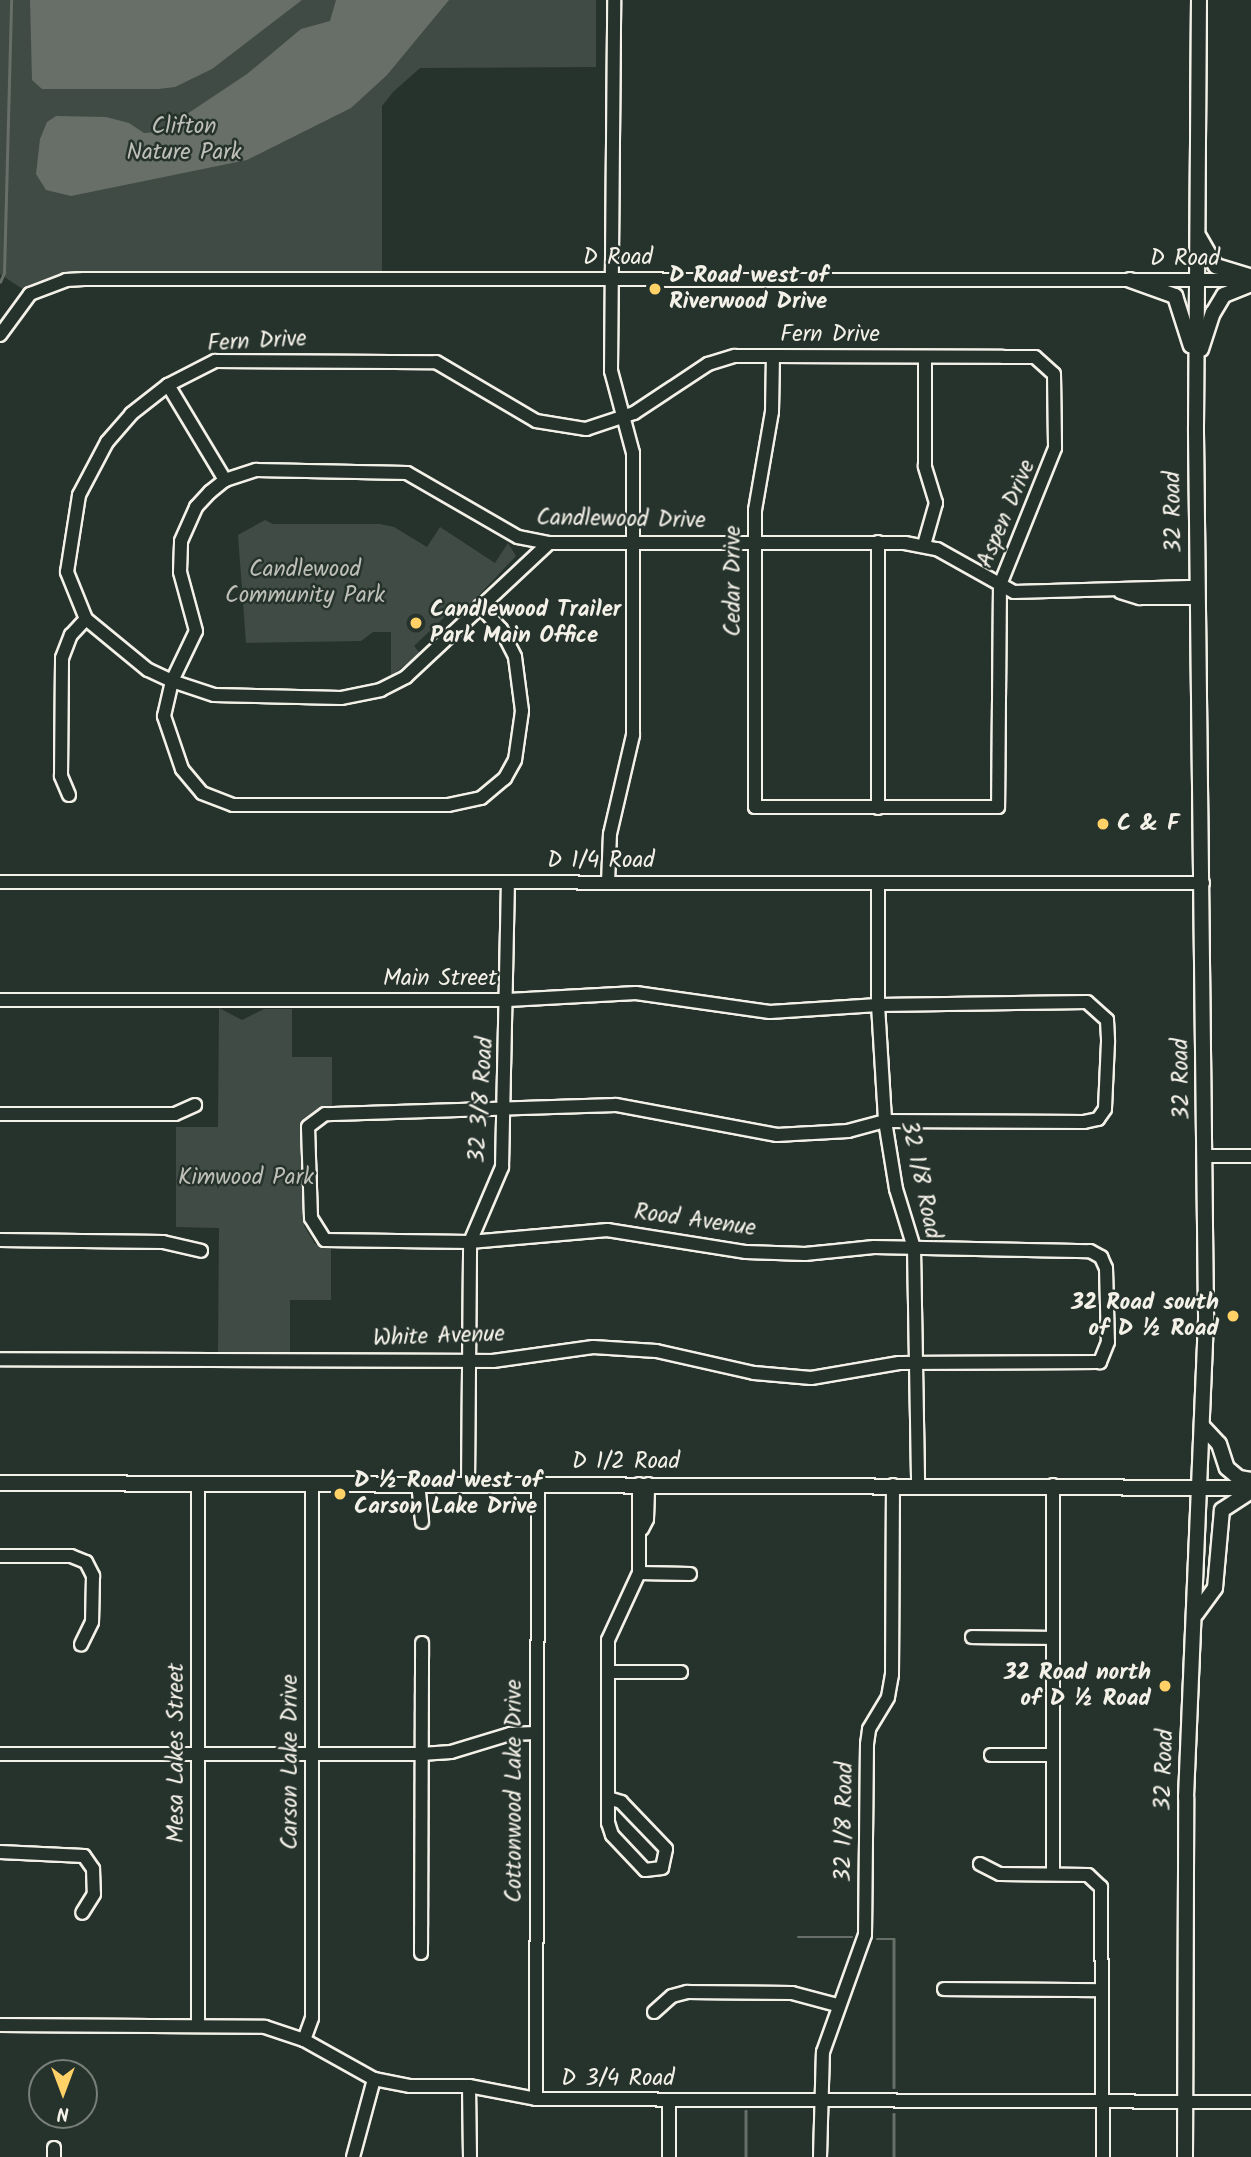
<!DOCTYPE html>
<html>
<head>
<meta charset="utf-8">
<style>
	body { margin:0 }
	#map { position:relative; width:1251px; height:2157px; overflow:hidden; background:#26332d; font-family:Kalam,sans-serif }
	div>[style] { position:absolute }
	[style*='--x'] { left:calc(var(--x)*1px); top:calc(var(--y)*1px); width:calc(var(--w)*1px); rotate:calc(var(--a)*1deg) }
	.green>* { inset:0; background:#414b45 }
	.water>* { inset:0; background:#676f68 }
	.stream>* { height:2.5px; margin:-1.25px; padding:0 1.25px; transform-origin:1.25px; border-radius:1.25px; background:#676f68 }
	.roads { filter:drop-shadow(2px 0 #f4f1e8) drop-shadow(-2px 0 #f4f1e8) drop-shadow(0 2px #f4f1e8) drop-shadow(0 -2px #f4f1e8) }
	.minor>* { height:12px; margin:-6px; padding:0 6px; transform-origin:6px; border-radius:6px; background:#26332d }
	.major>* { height:14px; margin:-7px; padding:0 7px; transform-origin:7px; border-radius:7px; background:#26332d }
	.dots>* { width:19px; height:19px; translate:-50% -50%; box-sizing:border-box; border:4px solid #26332d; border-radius:50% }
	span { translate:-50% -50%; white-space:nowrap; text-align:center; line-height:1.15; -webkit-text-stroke:5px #26332d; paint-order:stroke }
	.park-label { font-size:23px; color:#bebfb7 }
	.street-label { font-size:23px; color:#f4f1e8 }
	.poi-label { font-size:23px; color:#f4f1e8; font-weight:700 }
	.left { translate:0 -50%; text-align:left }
	.right { translate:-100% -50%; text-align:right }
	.north { position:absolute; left:28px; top:2059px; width:70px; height:70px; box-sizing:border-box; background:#26332d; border:2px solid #787f78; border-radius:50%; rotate:180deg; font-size:19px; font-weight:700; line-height:28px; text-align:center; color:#f4f1e8 }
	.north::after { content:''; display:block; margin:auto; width:24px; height:32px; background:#ffd166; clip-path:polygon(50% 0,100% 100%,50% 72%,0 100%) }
</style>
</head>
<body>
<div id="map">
	<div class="green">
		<i style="clip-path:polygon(0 0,596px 0,596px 67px,420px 68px,393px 92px,382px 106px,382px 273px,365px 279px,84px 279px,30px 294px,0 274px)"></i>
		<i style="clip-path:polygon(265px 520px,273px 524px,380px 524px,394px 527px,427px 547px,440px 527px,495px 563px,508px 543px,516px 556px,462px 613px,455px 607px,414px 646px,420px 653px,391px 676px,391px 632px,373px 632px,361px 641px,246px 643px,238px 535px)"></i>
		<i style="clip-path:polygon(219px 1008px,242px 1020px,264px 1009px,292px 1009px,292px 1057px,332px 1057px,332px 1107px,314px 1113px,303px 1132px,304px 1226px,315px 1244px,331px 1249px,331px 1300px,290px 1300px,290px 1353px,218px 1352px,219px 1228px,176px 1227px,176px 1127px,218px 1127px)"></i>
	</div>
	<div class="water">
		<i style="clip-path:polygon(30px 0,302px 0,212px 69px,175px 87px,158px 89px,42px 89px,32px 80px)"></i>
		<i style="clip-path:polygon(336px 0,449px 0,387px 75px,351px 108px,247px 160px,71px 196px,46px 190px,36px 174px,40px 139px,47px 122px,56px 116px,106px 117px,129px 123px,144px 133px,160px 132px,247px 74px,301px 29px,330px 21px)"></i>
	</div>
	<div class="stream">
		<i style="--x:0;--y:282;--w:10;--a:-66"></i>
		<i style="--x:4;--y:273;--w:273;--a:-88.5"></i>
		<i style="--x:798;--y:1937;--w:54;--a:0"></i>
		<i style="--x:877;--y:1939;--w:17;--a:0"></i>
		<i style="--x:894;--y:1939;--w:148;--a:90"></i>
		<i style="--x:746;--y:2111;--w:46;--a:90"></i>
		<i style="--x:894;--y:2114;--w:43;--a:90"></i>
	</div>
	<div class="roads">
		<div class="minor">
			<i style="--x:0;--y:335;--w:51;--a:-53.8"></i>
			<i style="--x:30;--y:294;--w:39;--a:-21"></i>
			<i style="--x:66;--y:280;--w:18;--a:-3"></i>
			<i style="--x:84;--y:279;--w:1166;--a:0.05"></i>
			<i style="--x:168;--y:385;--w:111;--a:59"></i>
			<i style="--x:549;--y:543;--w:196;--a:136.9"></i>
			<i style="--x:406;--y:677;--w:28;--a:153"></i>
			<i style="--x:381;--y:690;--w:41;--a:168.7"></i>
			<i style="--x:341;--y:698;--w:127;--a:-178.6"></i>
			<i style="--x:214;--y:695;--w:44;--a:-161.6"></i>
			<i style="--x:172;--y:681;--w:26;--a:-155"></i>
			<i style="--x:148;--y:670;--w:80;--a:-140.6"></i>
			<i style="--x:86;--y:619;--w:51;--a:-112"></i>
			<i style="--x:67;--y:572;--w:78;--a:-81.1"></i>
			<i style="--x:79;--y:495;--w:60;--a:-62.2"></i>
			<i style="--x:107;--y:442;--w:37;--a:-49"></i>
			<i style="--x:131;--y:414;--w:47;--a:-38.1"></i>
			<i style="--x:168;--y:385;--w:53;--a:-27.1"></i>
			<i style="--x:215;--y:361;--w:221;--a:0.3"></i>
			<i style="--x:436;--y:362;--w:116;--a:30.5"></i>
			<i style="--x:536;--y:421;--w:51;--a:9.1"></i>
			<i style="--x:586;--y:429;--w:51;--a:-18.4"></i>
			<i style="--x:634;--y:413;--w:89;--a:-33.5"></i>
			<i style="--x:708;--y:364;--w:28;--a:-17"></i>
			<i style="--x:735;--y:356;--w:38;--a:0"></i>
			<i style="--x:773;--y:356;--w:230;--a:0.2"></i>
			<i style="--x:1003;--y:357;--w:32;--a:0"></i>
			<i style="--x:1035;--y:357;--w:25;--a:42"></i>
			<i style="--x:1054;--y:374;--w:74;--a:89.2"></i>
			<i style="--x:1055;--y:448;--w:148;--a:111.9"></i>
			<i style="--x:1000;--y:585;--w:222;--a:90.5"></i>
			<i style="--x:998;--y:807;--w:243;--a:180"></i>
			<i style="--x:755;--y:807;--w:297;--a:-90"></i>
			<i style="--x:755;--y:510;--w:99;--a:-80.2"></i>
			<i style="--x:772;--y:412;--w:56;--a:-89"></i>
			<i style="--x:924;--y:545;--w:44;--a:-74.1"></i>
			<i style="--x:936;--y:503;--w:39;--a:-107"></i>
			<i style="--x:925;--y:466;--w:109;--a:-90"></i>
			<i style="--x:1120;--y:592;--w:21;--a:17"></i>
			<i style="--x:1140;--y:598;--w:58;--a:0"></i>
			<i style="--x:480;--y:606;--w:31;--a:48"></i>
			<i style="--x:501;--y:629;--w:31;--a:63"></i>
			<i style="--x:515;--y:657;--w:54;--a:82.6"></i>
			<i style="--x:522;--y:711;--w:49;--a:98.1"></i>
			<i style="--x:515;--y:760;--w:21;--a:119"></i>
			<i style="--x:505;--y:778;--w:31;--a:140"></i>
			<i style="--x:481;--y:798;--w:34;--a:168"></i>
			<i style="--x:448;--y:805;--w:215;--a:180"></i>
			<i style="--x:233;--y:805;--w:33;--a:-159"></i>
			<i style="--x:202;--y:793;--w:31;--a:-130"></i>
			<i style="--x:182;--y:769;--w:56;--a:-108.8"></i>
			<i style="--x:164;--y:716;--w:36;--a:-77"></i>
			<i style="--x:172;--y:681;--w:55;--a:-64.4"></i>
			<i style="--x:196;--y:631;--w:61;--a:-105.2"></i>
			<i style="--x:180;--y:572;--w:31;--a:-88"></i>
			<i style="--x:181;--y:541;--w:37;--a:-66"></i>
			<i style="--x:196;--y:507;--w:21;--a:-47"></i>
			<i style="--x:210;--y:492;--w:19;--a:-39"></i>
			<i style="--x:225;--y:480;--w:33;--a:-18"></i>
			<i style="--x:256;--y:470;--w:151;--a:1.1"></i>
			<i style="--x:407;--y:473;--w:128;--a:30"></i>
			<i style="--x:518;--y:537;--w:32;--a:11"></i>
			<i style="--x:549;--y:543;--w:356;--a:0"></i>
			<i style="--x:905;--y:543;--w:33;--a:11"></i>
			<i style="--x:937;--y:549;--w:88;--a:29.2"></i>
			<i style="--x:1014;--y:592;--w:184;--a:-1.6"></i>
			<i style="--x:69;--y:795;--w:21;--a:-113"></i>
			<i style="--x:61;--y:776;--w:118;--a:-89.5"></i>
			<i style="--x:62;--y:658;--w:25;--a:-69"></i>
			<i style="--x:71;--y:635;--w:22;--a:-47"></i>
			<i style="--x:878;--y:808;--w:266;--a:-90"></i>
			<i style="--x:0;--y:882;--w:1203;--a:0.05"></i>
			<i style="--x:608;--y:883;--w:49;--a:-87.7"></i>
			<i style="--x:610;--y:834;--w:102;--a:-76.9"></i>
			<i style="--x:633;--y:735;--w:282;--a:-90"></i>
			<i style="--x:633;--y:453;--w:85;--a:-105"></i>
			<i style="--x:611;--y:371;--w:371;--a:-89.5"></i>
			<i style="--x:878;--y:883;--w:122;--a:90"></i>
			<i style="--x:878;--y:1005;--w:116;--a:86.5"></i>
			<i style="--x:885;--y:1121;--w:69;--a:80.8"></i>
			<i style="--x:896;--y:1189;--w:62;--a:73"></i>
			<i style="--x:914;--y:1248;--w:237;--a:89"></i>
			<i style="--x:0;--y:1000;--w:508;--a:0"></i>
			<i style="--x:508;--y:1000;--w:128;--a:-3.1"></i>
			<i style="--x:636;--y:993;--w:135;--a:8.1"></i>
			<i style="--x:770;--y:1012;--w:108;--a:-3.7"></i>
			<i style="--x:878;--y:1005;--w:209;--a:-0.8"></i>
			<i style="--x:1087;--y:1002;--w:27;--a:42"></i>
			<i style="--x:1107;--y:1020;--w:22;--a:87"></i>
			<i style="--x:1108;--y:1042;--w:67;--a:92.6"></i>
			<i style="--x:1105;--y:1109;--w:12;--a:125"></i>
			<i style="--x:1098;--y:1119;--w:14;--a:168"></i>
			<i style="--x:1084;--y:1122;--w:199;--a:-179.7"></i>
			<i style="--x:885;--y:1121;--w:38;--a:165"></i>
			<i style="--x:848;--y:1131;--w:71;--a:176.8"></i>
			<i style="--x:777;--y:1135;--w:164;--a:-169.4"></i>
			<i style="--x:616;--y:1105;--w:291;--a:178.2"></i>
			<i style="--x:325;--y:1114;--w:21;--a:143"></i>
			<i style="--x:308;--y:1127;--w:91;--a:88.1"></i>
			<i style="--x:311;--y:1218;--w:26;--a:58"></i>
			<i style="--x:325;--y:1240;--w:145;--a:0.8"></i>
			<i style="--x:470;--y:1242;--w:138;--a:-5"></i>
			<i style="--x:607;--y:1230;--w:141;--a:9"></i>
			<i style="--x:746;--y:1252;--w:59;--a:1.9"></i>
			<i style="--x:805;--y:1254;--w:69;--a:-5.8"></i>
			<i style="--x:874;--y:1247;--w:216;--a:1.1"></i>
			<i style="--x:1090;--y:1251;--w:13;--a:29"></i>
			<i style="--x:1101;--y:1257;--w:12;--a:66"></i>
			<i style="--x:1106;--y:1268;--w:74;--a:88.5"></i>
			<i style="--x:1108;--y:1342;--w:22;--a:112"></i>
			<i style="--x:1100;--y:1362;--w:201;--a:179.7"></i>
			<i style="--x:899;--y:1363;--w:89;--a:170.3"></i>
			<i style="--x:811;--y:1378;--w:57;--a:-175"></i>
			<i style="--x:754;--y:1373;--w:100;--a:-167.3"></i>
			<i style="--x:656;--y:1351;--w:63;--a:-176.4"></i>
			<i style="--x:593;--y:1347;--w:101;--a:172"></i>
			<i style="--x:493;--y:1361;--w:493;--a:-179.8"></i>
			<i style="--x:0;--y:1114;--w:175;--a:0"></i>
			<i style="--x:175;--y:1114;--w:22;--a:-24"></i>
			<i style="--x:1206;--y:1156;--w:45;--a:0"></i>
			<i style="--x:0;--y:1240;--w:163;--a:0.7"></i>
			<i style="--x:163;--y:1242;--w:39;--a:13"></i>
			<i style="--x:418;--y:1483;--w:39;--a:84"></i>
			<i style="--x:468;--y:1484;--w:242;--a:-89.5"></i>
			<i style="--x:470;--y:1242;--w:82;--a:-66.9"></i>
			<i style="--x:502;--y:1167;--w:285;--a:-88.8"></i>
			<i style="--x:642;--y:1529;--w:11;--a:-63"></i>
			<i style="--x:647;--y:1519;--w:35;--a:-88"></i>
			<i style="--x:0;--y:1556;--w:71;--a:0"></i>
			<i style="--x:71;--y:1556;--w:16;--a:22"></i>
			<i style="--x:86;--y:1562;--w:16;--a:63"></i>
			<i style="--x:93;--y:1576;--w:46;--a:91.2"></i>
			<i style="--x:92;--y:1622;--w:25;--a:116"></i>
			<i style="--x:639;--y:1573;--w:51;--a:1.1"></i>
			<i style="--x:972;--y:1637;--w:81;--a:0.7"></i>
			<i style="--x:608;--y:1672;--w:73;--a:0"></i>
			<i style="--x:0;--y:1754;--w:421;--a:0"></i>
			<i style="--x:421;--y:1754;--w:30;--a:-4"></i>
			<i style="--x:451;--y:1752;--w:62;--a:-17"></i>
			<i style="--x:510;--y:1734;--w:26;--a:-2"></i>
			<i style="--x:991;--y:1755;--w:62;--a:0"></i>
			<i style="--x:608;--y:1798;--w:14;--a:17"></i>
			<i style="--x:621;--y:1802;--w:65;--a:46.2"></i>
			<i style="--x:666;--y:1849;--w:19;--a:102"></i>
			<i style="--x:662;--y:1868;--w:17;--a:173"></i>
			<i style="--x:645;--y:1870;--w:48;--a:-133.3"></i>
			<i style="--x:612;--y:1835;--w:13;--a:-108"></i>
			<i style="--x:608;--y:1823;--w:183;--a:-90"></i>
			<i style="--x:608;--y:1640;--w:74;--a:-65.2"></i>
			<i style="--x:639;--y:1573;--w:89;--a:-90"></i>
			<i style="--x:0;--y:1852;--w:84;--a:2.7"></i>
			<i style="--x:84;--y:1856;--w:16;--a:55"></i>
			<i style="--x:93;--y:1869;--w:25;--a:88"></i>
			<i style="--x:94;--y:1894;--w:22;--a:122"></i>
			<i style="--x:980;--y:1864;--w:22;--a:27"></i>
			<i style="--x:1000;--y:1874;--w:88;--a:0.7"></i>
			<i style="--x:1088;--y:1875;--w:18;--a:43"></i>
			<i style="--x:1101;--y:1887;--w:270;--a:89.6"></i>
			<i style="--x:1053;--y:1874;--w:389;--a:-90"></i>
			<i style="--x:421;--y:1953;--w:310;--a:-89.8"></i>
			<i style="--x:944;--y:1989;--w:158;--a:0.4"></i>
			<i style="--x:654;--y:2012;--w:24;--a:-42"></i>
			<i style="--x:672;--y:1996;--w:16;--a:-15"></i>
			<i style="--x:687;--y:1992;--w:105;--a:0.5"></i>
			<i style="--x:792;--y:1993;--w:47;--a:14.9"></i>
			<i style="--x:198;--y:2024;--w:541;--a:-90"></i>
			<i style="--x:0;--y:2025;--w:265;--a:0.4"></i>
			<i style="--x:265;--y:2027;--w:41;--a:18.4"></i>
			<i style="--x:304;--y:2040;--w:80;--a:29.1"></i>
			<i style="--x:374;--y:2079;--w:37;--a:11"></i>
			<i style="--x:410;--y:2086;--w:59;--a:0"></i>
			<i style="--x:469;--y:2086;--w:68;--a:11"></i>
			<i style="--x:536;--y:2099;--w:715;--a:0.24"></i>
			<i style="--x:304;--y:2040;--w:23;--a:-70"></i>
			<i style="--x:312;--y:2018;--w:535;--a:-90"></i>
			<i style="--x:469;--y:2086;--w:71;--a:89.2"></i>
			<i style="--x:536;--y:2099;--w:615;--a:-89.81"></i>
			<i style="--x:54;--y:2157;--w:9;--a:-90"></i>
			<i style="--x:353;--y:2157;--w:81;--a:-74.9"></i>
			<i style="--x:669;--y:2157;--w:57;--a:-90"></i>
			<i style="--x:820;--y:2157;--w:105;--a:-88.4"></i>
			<i style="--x:823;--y:2052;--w:124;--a:-70.3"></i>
			<i style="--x:865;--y:1935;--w:191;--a:-89.4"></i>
			<i style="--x:867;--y:1744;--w:15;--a:-82"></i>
			<i style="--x:869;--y:1729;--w:37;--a:-59"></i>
			<i style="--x:888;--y:1697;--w:22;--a:-80"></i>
			<i style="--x:892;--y:1675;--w:190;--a:-89.7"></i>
		</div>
		<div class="major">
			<i style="--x:1199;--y:237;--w:34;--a:60"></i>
			<i style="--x:1216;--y:266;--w:37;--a:17"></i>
			<i style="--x:1130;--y:280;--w:48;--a:19.6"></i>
			<i style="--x:1175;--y:296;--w:52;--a:72.3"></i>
			<i style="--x:1201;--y:349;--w:38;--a:-72"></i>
			<i style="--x:1213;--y:313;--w:21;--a:-59"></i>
			<i style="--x:1224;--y:295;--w:29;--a:-22"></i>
			<i style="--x:1203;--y:1427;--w:23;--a:47"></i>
			<i style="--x:1219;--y:1444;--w:25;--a:72"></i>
			<i style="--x:1227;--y:1468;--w:16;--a:40"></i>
			<i style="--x:1239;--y:1478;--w:12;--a:9"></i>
			<i style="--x:0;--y:1483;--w:1251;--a:0.23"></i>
			<i style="--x:1196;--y:1614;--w:32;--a:-54"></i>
			<i style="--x:1215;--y:1588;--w:78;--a:-84.9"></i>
			<i style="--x:1222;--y:1510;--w:35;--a:-33"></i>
			<i style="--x:1185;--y:2157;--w:360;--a:-89.8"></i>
			<i style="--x:1186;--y:1797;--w:483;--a:-87.6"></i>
			<i style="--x:1206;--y:1314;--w:886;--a:-90.65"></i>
			<i style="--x:1196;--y:428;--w:428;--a:-89.6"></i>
		</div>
	</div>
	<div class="dots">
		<i style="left:655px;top:289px;background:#ffd166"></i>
		<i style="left:416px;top:623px;background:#ffd166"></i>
		<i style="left:1103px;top:824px;background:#ffd166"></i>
		<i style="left:1233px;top:1316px;background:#ffd166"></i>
		<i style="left:340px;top:1494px;background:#ffd166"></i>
		<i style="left:1165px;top:1686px;background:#ffd166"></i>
	</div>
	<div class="park-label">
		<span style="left:184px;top:140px">Clifton<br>Nature Park</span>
		<span style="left:305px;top:583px">Candlewood<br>Community Park</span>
		<span style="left:246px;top:1178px">Kimwood Park</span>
	</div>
	<div class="street-label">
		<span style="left:618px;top:258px">D Road</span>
		<span style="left:1185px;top:259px">D Road</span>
		<span style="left:830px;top:335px">Fern Drive</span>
		<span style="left:257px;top:342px;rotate:-3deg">Fern Drive</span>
		<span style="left:1174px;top:512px;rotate:-91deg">32 Road</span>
		<span style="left:1007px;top:514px;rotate:-67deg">Aspen Drive</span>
		<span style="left:621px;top:520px;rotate:1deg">Candlewood Drive</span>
		<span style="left:734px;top:581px;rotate:-90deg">Cedar Drive</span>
		<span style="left:601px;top:861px">D 1/4 Road</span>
		<span style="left:440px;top:979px">Main Street</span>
		<span style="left:1182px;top:1079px;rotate:-91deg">32 Road</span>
		<span style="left:482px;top:1100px;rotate:-86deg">32 3/8 Road</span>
		<span style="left:920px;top:1180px;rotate:78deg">32 1/8 Road</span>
		<span style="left:695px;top:1221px;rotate:8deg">Rood Avenue</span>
		<span style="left:439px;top:1337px;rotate:-2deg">White Avenue</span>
		<span style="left:626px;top:1462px">D 1/2 Road</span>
		<span style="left:177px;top:1753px;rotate:-90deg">Mesa Lakes Street</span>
		<span style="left:291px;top:1762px;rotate:-90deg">Carson Lake Drive</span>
		<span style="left:1165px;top:1770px;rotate:-88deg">32 Road</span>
		<span style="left:515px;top:1791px;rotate:-90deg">Cottonwood Lake Drive</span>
		<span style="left:845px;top:1822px;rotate:-89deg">32 1/8 Road</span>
		<span style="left:618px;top:2079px">D 3/4 Road</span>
	</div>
	<div class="poi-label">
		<span class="left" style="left:669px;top:289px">D Road west of<br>Riverwood Drive</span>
		<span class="left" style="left:430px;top:623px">Candlewood Trailer<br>Park Main Office</span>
		<span class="left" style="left:1117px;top:824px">C &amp; F</span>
		<span class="right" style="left:1219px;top:1316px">32 Road south<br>of D ½ Road</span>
		<span class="left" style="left:354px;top:1494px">D ½ Road west of<br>Carson Lake Drive</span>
		<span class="right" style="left:1151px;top:1686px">32 Road north<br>of D ½ Road</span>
	</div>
	<div class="north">N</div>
</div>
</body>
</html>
